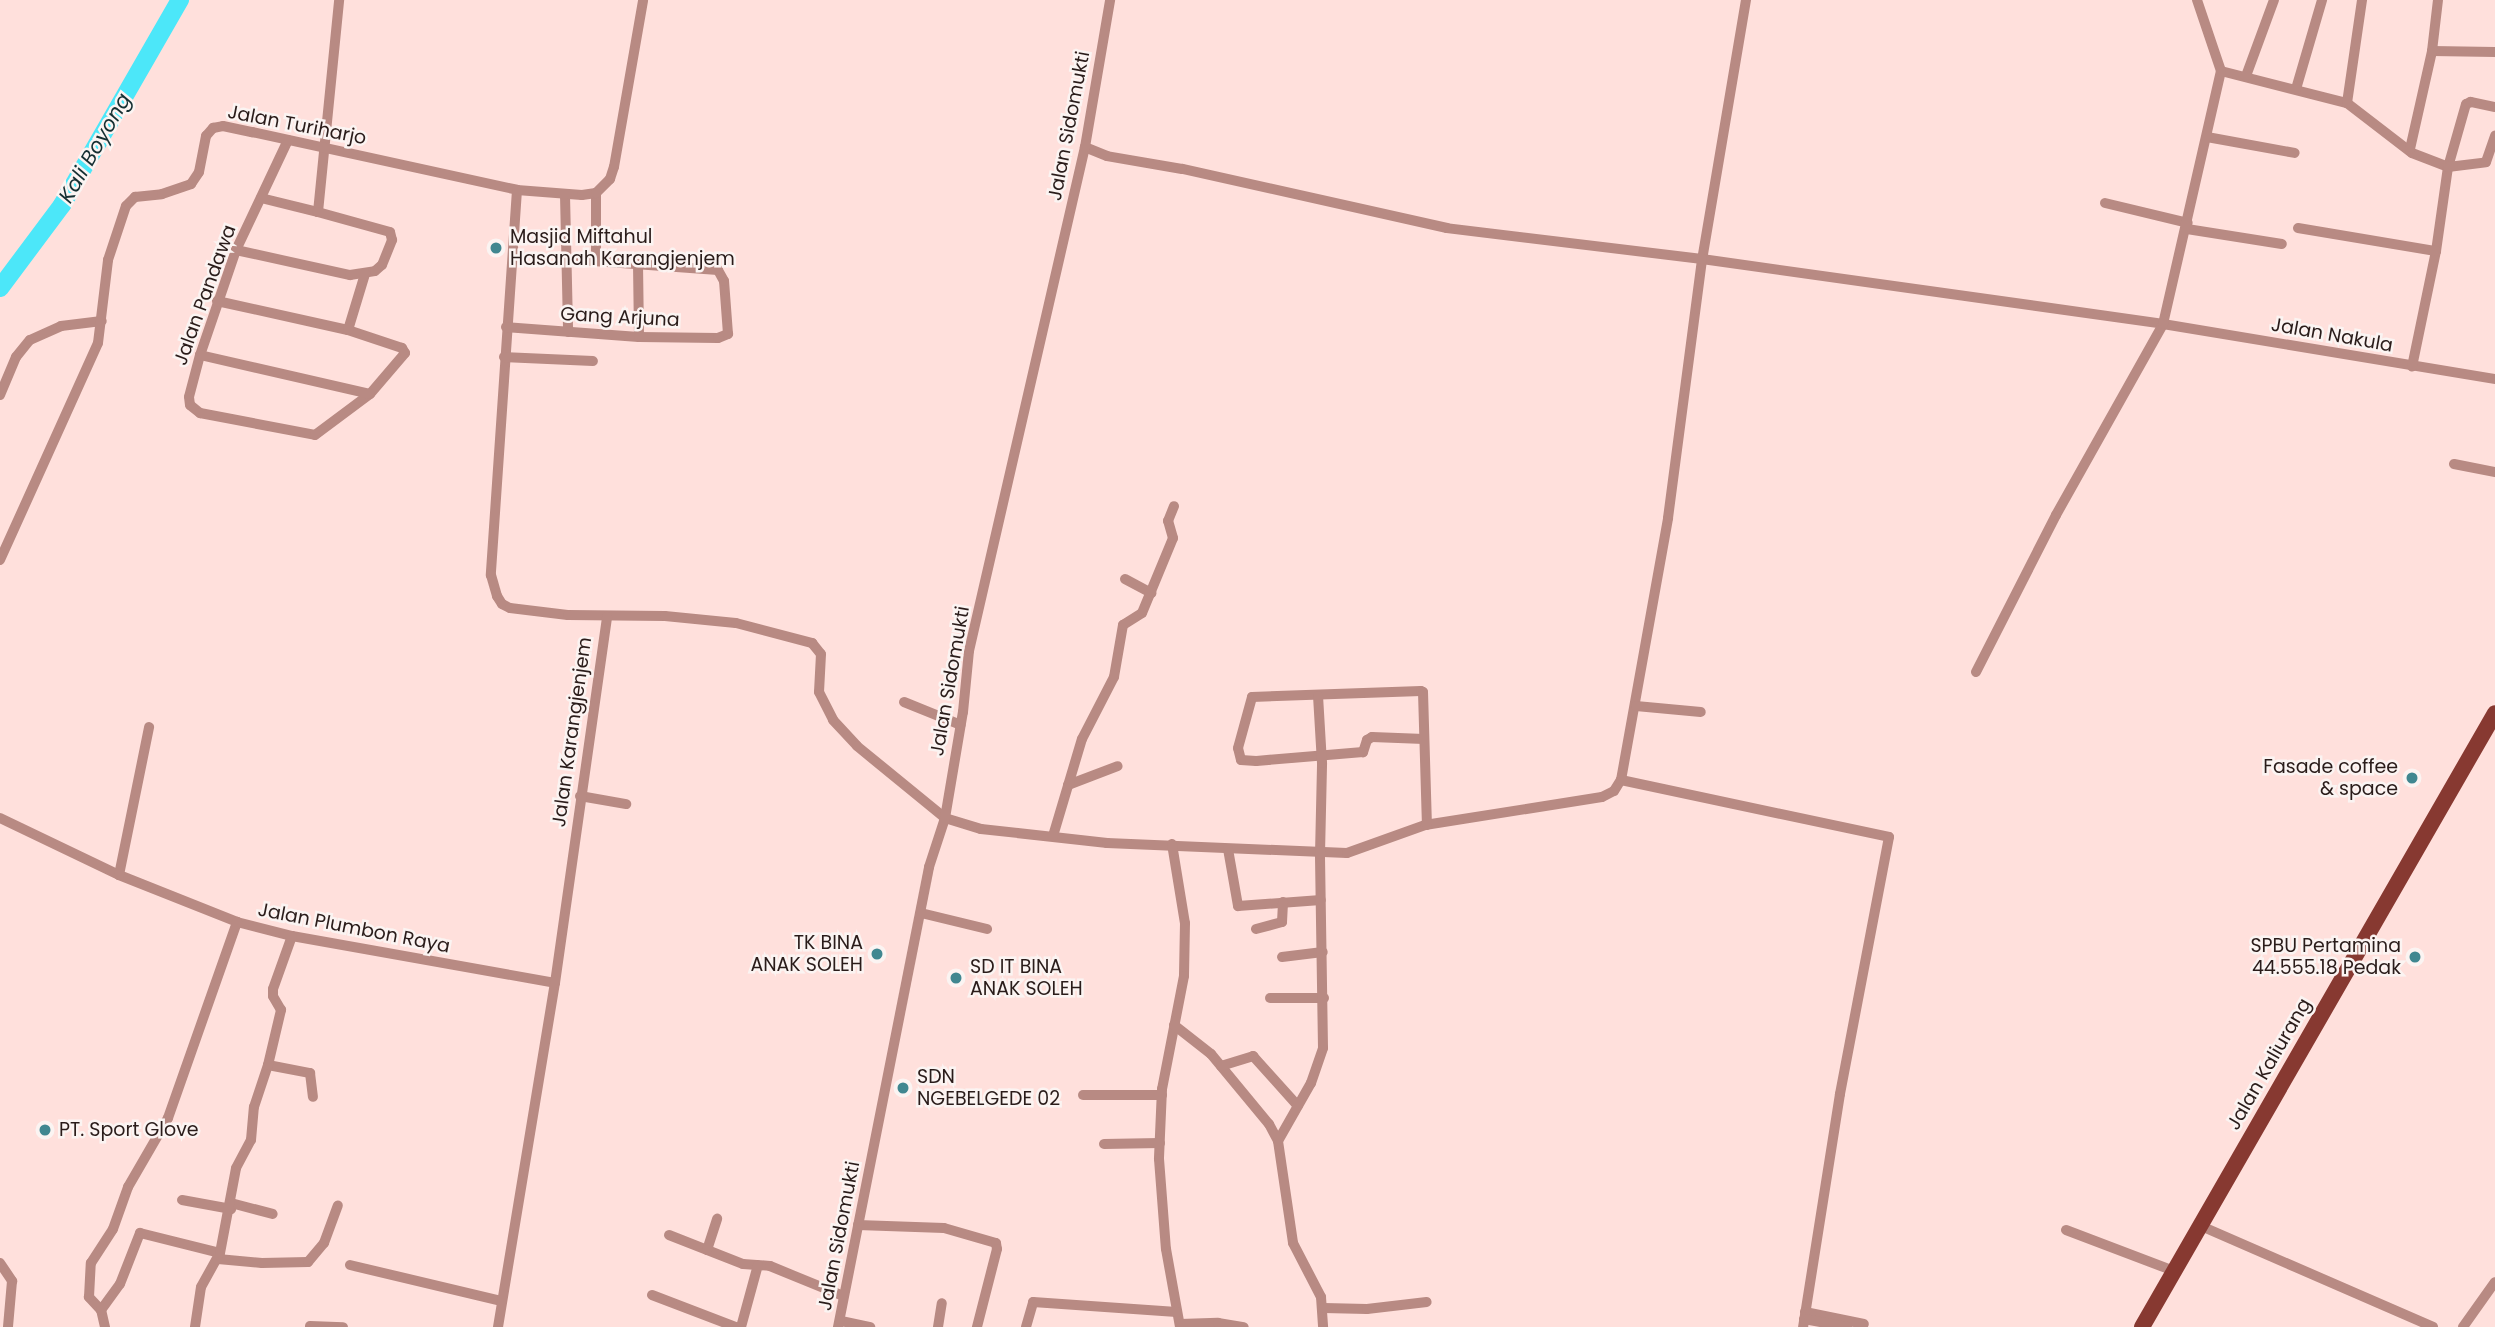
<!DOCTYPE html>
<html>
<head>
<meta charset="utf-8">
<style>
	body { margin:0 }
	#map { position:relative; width:2495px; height:1327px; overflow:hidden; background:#ffe0dc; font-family:Poppins,sans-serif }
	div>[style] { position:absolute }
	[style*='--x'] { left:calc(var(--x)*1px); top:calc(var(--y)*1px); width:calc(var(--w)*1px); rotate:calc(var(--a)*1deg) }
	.river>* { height:18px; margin:-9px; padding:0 9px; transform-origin:9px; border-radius:9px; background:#4ce7f9 }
	.minor>* { height:10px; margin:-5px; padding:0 5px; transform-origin:5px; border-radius:5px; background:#b88a83 }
	.primary>* { height:16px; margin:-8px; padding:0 8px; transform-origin:8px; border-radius:8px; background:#873931 }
	.dots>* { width:19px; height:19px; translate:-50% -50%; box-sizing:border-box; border:4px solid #fbf4f2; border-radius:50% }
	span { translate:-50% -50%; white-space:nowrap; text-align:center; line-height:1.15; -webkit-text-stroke:5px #fbf4f2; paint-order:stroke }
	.street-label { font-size:19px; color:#2a1c1a }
	.poi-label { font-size:19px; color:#2a1c1a }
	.left { translate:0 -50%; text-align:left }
	.right { translate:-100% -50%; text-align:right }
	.water-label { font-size:21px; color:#152f32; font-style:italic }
</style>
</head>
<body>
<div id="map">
	<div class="river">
		<i style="--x:0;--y:288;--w:104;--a:-53.2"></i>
		<i style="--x:62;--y:205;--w:237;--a:-60.1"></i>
	</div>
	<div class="minor">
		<i style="--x:1746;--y:0;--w:263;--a:99.6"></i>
		<i style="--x:1702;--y:259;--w:466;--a:8"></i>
		<i style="--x:2163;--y:324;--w:337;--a:9.4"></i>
		<i style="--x:2197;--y:0;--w:75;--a:71.3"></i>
		<i style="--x:2432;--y:51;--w:63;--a:0.9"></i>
		<i style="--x:2221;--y:71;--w:130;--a:14.3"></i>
		<i style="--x:2347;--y:103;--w:82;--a:37.6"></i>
		<i style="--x:2412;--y:153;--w:39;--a:21"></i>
		<i style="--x:2448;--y:167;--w:85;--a:98.1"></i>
		<i style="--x:2436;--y:251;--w:118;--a:101.7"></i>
		<i style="--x:2246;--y:76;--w:81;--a:-69.8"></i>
		<i style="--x:2296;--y:89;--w:93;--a:-73.7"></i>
		<i style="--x:2347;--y:103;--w:104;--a:-81.7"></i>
		<i style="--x:2495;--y:107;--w:25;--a:-168"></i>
		<i style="--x:2471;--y:102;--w:5;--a:158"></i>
		<i style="--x:2466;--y:104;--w:66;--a:105.9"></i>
		<i style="--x:2448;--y:167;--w:38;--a:-7"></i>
		<i style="--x:2486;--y:162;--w:28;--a:-71"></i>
		<i style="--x:2207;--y:137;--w:89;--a:10.3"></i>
		<i style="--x:288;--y:140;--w:122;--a:115.3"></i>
		<i style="--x:236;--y:250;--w:111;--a:108.9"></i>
		<i style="--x:200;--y:355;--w:43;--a:104.7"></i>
		<i style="--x:189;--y:397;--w:8;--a:83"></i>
		<i style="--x:190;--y:405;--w:13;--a:39"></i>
		<i style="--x:200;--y:413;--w:117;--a:10.8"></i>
		<i style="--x:315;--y:435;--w:69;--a:-36.7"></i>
		<i style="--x:370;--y:394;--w:54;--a:-49.5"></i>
		<i style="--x:405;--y:353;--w:6;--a:-121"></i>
		<i style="--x:402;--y:348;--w:57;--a:-161.6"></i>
		<i style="--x:2410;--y:149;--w:100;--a:-77.3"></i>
		<i style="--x:2432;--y:51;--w:51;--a:-83.3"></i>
		<i style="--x:517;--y:190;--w:386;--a:93.9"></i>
		<i style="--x:491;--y:575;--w:22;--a:74"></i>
		<i style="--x:497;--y:596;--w:9;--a:58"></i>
		<i style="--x:502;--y:604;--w:9;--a:27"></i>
		<i style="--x:510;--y:608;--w:58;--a:6.9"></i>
		<i style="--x:568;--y:615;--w:97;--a:0.6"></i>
		<i style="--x:665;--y:616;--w:71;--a:5.6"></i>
		<i style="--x:736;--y:623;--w:79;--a:14.7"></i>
		<i style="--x:812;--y:643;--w:14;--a:51"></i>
		<i style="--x:821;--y:654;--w:38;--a:93"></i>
		<i style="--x:819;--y:692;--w:31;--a:63"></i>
		<i style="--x:833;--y:720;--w:35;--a:47"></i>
		<i style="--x:857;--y:746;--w:114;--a:39.3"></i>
		<i style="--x:945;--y:818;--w:38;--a:17"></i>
		<i style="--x:981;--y:829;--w:127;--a:6.3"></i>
		<i style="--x:1107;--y:843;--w:240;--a:2.4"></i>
		<i style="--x:1347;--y:853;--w:83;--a:-19.7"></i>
		<i style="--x:1425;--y:825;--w:179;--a:-9"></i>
		<i style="--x:1602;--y:797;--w:13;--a:-27"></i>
		<i style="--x:1614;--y:791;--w:13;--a:-58"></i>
		<i style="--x:1621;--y:780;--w:266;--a:-79.8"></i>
		<i style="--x:1668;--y:518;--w:261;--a:-82.5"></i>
		<i style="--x:1702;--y:259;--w:257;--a:-173.1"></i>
		<i style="--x:1447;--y:228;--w:271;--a:-167.4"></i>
		<i style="--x:1182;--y:169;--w:76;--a:-170.2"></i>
		<i style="--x:1107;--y:156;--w:24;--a:-158"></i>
		<i style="--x:565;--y:195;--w:137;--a:88.7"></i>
		<i style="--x:261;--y:198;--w:59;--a:13.8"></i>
		<i style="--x:318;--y:212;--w:213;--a:-84.3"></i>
		<i style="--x:2105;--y:203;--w:85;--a:13.5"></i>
		<i style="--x:2298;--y:228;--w:140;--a:9.5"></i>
		<i style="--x:2187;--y:229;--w:96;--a:9"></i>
		<i style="--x:236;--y:250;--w:117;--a:12.4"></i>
		<i style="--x:350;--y:275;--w:25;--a:-9"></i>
		<i style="--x:375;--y:271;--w:9;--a:-41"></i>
		<i style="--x:382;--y:265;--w:27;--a:-68"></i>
		<i style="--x:392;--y:240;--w:8;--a:-104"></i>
		<i style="--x:390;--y:232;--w:75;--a:-164.5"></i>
		<i style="--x:596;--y:261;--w:68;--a:-90"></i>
		<i style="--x:638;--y:264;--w:73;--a:89.2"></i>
		<i style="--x:217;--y:301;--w:134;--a:12.5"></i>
		<i style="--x:348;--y:330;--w:59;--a:-73.1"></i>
		<i style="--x:506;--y:327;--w:133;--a:4.3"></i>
		<i style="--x:639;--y:337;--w:79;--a:0.7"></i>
		<i style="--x:718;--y:338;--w:11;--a:-22"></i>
		<i style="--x:728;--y:334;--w:53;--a:-94.3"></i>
		<i style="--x:724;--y:281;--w:13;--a:-119"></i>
		<i style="--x:718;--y:270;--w:153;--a:-175.9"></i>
		<i style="--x:200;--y:355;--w:174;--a:12.9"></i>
		<i style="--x:504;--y:357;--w:89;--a:2.6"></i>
		<i style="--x:0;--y:395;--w:41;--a:-67.2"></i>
		<i style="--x:16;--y:357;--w:22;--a:-51"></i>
		<i style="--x:30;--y:340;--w:34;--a:-24"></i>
		<i style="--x:61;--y:326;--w:41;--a:-7"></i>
		<i style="--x:2454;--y:464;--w:42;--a:11"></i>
		<i style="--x:0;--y:560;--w:238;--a:-65.7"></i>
		<i style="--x:98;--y:343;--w:84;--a:-83.1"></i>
		<i style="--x:108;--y:260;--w:57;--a:-71.6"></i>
		<i style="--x:126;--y:206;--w:13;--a:-45"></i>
		<i style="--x:135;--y:197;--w:27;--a:-6"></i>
		<i style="--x:162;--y:194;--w:31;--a:-19"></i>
		<i style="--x:191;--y:184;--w:14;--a:-56"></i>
		<i style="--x:199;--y:172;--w:37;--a:-79"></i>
		<i style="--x:206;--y:136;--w:11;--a:-49"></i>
		<i style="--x:213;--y:128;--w:10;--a:-11"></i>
		<i style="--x:223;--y:126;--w:30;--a:12"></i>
		<i style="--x:252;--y:132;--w:271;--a:12.3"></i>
		<i style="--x:517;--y:190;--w:65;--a:4.4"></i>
		<i style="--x:582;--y:195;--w:14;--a:-8"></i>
		<i style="--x:596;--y:193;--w:20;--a:-45"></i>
		<i style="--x:610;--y:179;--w:13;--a:-72"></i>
		<i style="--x:614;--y:167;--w:169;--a:-80.1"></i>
		<i style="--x:1125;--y:579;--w:30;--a:28"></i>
		<i style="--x:1976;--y:672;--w:176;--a:-63"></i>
		<i style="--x:2056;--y:515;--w:219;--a:-60.7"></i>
		<i style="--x:2163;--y:324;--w:260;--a:-77.1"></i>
		<i style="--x:904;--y:702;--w:61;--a:22"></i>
		<i style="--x:1636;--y:706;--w:65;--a:5.3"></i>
		<i style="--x:1424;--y:739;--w:52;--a:-177.8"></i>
		<i style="--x:1372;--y:737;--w:6;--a:149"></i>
		<i style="--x:1367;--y:740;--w:13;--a:108"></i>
		<i style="--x:1363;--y:752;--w:107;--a:175.2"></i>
		<i style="--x:1256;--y:761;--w:15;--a:-176"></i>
		<i style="--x:1241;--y:760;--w:12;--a:-104"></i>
		<i style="--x:1238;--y:748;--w:53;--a:-74.6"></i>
		<i style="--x:1252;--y:697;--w:169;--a:-2"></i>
		<i style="--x:1421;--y:691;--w:2;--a:27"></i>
		<i style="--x:1423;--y:692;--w:133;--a:88.3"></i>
		<i style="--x:1621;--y:780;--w:274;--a:12"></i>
		<i style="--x:1889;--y:837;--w:262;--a:100.8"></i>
		<i style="--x:1840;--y:1094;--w:236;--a:99"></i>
		<i style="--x:1068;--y:785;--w:53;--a:-20.8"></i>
		<i style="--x:580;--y:796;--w:47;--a:9.9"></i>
		<i style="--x:0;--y:818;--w:132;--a:25.6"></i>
		<i style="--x:119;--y:875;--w:127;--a:21.7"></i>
		<i style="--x:237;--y:922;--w:57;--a:14.3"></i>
		<i style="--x:292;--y:936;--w:267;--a:10.1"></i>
		<i style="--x:1053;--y:836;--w:101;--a:-73.4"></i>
		<i style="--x:1082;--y:739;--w:70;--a:-62.7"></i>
		<i style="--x:1114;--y:677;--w:53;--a:-80.2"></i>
		<i style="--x:1123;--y:625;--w:22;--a:-32"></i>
		<i style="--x:1142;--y:613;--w:81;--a:-67.5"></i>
		<i style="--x:1173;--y:538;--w:18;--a:-106"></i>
		<i style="--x:1168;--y:521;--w:16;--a:-68"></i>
		<i style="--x:1172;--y:844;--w:80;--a:80.7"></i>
		<i style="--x:1185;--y:923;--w:53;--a:91.1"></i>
		<i style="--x:1184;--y:976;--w:115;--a:101"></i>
		<i style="--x:1162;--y:1089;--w:70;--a:92.5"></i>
		<i style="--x:1159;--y:1159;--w:90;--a:85.6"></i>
		<i style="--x:1166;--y:1249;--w:79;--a:79.8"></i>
		<i style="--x:1228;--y:849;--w:58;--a:80"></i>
		<i style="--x:1238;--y:906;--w:83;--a:-4.1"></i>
		<i style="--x:119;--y:875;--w:151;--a:-78.5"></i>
		<i style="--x:921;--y:913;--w:68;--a:13.6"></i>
		<i style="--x:1256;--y:929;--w:27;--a:-15"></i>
		<i style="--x:1282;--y:922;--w:20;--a:-87"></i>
		<i style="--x:1282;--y:957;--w:41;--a:-7"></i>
		<i style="--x:1270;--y:998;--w:54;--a:0"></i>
		<i style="--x:1174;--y:1025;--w:47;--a:38.1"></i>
		<i style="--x:1211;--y:1054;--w:91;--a:50.4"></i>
		<i style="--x:1269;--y:1124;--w:19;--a:62"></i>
		<i style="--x:1278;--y:1141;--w:103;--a:81.6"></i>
		<i style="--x:1293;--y:1243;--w:61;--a:62.6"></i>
		<i style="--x:1321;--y:1297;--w:30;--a:86"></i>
		<i style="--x:268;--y:1065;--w:43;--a:10.8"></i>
		<i style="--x:310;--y:1073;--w:24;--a:83"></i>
		<i style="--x:1221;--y:1066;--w:34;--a:-17"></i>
		<i style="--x:1253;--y:1056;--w:67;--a:48"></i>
		<i style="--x:1083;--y:1095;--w:79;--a:0"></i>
		<i style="--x:1278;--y:1141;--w:67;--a:-60.4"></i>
		<i style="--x:1311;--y:1083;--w:37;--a:-71"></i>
		<i style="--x:1323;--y:1048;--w:194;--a:-90.9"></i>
		<i style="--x:1320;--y:854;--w:91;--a:-88.7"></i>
		<i style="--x:1322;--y:763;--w:67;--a:-93.4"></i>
		<i style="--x:1104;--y:1144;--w:56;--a:-1"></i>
		<i style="--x:182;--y:1200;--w:50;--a:10.4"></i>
		<i style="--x:231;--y:1203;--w:43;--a:14.7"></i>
		<i style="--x:858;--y:1225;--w:86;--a:2"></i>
		<i style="--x:944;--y:1228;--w:54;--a:16.1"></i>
		<i style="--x:996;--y:1243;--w:6;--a:81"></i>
		<i style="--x:997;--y:1249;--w:81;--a:104.4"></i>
		<i style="--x:2201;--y:1226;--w:253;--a:23.5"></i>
		<i style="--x:2066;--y:1230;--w:116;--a:20.8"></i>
		<i style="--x:669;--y:1235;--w:79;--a:21.4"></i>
		<i style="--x:743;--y:1264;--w:27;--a:4"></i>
		<i style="--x:770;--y:1266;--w:79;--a:22.3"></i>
		<i style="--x:707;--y:1250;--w:33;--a:-72"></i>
		<i style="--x:218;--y:1259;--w:44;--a:5.2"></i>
		<i style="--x:262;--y:1263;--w:46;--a:-1.2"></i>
		<i style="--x:308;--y:1262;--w:25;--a:-50"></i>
		<i style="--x:324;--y:1243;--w:40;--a:-69.8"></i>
		<i style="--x:0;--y:1263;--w:22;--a:56"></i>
		<i style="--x:12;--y:1281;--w:46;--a:95"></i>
		<i style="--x:350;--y:1265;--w:155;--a:13.4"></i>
		<i style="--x:652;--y:1295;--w:90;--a:20.9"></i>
		<i style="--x:1324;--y:1308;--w:43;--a:1.3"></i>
		<i style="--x:1367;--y:1309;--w:60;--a:-6.7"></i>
		<i style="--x:101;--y:1310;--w:18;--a:-133"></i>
		<i style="--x:89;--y:1297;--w:34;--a:-87"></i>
		<i style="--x:91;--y:1263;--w:40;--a:-57.1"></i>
		<i style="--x:113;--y:1229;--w:45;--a:-70.3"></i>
		<i style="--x:128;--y:1187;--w:80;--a:-59.9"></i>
		<i style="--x:168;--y:1118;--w:208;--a:-70.6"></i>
		<i style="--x:1805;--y:1312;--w:60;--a:11.5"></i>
		<i style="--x:1804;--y:1319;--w:44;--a:10.5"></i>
		<i style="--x:841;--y:1321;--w:30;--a:12"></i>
		<i style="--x:1180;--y:1324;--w:38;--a:-2"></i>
		<i style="--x:1218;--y:1323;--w:26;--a:9"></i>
		<i style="--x:310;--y:1326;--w:33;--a:2"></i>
		<i style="--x:105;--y:1327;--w:17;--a:-103"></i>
		<i style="--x:101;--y:1310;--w:32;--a:-54"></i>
		<i style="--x:120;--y:1284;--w:55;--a:-68.6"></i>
		<i style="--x:140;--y:1233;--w:82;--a:14"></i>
		<i style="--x:195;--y:1327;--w:40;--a:-81.5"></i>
		<i style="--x:201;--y:1287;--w:39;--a:-61"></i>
		<i style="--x:220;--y:1253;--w:86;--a:-79.3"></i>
		<i style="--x:236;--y:1168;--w:32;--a:-62"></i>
		<i style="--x:251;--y:1140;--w:33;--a:-85"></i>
		<i style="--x:254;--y:1107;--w:44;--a:-71.6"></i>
		<i style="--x:268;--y:1065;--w:57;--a:-76.7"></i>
		<i style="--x:281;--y:1010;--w:16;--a:-120"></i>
		<i style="--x:273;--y:996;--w:7;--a:-90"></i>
		<i style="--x:273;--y:989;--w:56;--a:-70.3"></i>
		<i style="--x:498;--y:1327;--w:349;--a:-80.6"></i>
		<i style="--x:555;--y:983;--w:370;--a:-81.9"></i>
		<i style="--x:741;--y:1327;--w:64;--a:-74.7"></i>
		<i style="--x:838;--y:1327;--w:469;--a:-78.8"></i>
		<i style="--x:929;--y:867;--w:52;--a:-71.9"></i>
		<i style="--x:945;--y:818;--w:108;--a:-80.4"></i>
		<i style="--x:963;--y:712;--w:61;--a:-84.4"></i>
		<i style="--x:969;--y:651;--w:517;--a:-77.04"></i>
		<i style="--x:1085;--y:147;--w:149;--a:-80.3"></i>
		<i style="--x:938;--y:1327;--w:24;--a:-81"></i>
		<i style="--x:1026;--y:1327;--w:26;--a:-74"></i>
		<i style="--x:1033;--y:1302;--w:144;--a:4"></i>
		<i style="--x:2463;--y:1327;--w:55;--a:-54.6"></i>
	</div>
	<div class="primary">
		<i style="--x:2142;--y:1327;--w:708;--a:-60.1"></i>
	</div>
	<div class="dots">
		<i style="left:496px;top:248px;background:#408790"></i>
		<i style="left:2412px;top:778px;background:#408790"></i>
		<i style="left:877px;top:954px;background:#408790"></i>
		<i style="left:2415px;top:957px;background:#408790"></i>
		<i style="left:956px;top:978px;background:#408790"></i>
		<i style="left:903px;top:1088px;background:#408790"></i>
		<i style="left:45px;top:1130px;background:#408790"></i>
	</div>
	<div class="street-label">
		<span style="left:297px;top:125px;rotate:11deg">Jalan Turiharjo</span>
		<span style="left:1069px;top:126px;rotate:-79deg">Jalan Sidomukti</span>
		<span style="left:205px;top:295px;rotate:-70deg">Jalan Pandawa</span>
		<span style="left:620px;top:317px;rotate:3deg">Gang Arjuna</span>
		<span style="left:2332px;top:335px;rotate:10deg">Jalan Nakula</span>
		<span style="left:950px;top:681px;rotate:-80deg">Jalan Sidomukti</span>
		<span style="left:572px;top:732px;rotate:-82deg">Jalan Karangjenjem</span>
		<span style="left:354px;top:928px;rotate:11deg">Jalan Plumbon Raya</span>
		<span style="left:2269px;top:1064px;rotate:-60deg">Jalan Kaliurang</span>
		<span style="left:839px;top:1236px;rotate:-79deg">Jalan Sidomukti</span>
	</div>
	<div class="poi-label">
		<span class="left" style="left:510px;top:248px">Masjid Miftahul<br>Hasanah Karangjenjem</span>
		<span class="right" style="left:2398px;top:778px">Fasade coffee<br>&amp; space</span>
		<span class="right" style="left:863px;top:954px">TK BINA<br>ANAK SOLEH</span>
		<span class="right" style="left:2401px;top:957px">SPBU Pertamina<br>44.555.18 Pedak</span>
		<span class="left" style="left:970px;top:978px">SD IT BINA<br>ANAK SOLEH</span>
		<span class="left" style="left:917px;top:1088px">SDN<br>NGEBELGEDE 02</span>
		<span class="left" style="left:59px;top:1130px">PT. Sport Glove</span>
	</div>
	<div class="water-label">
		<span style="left:95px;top:148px;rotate:-60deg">Kali Boyong</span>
	</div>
</div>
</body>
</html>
